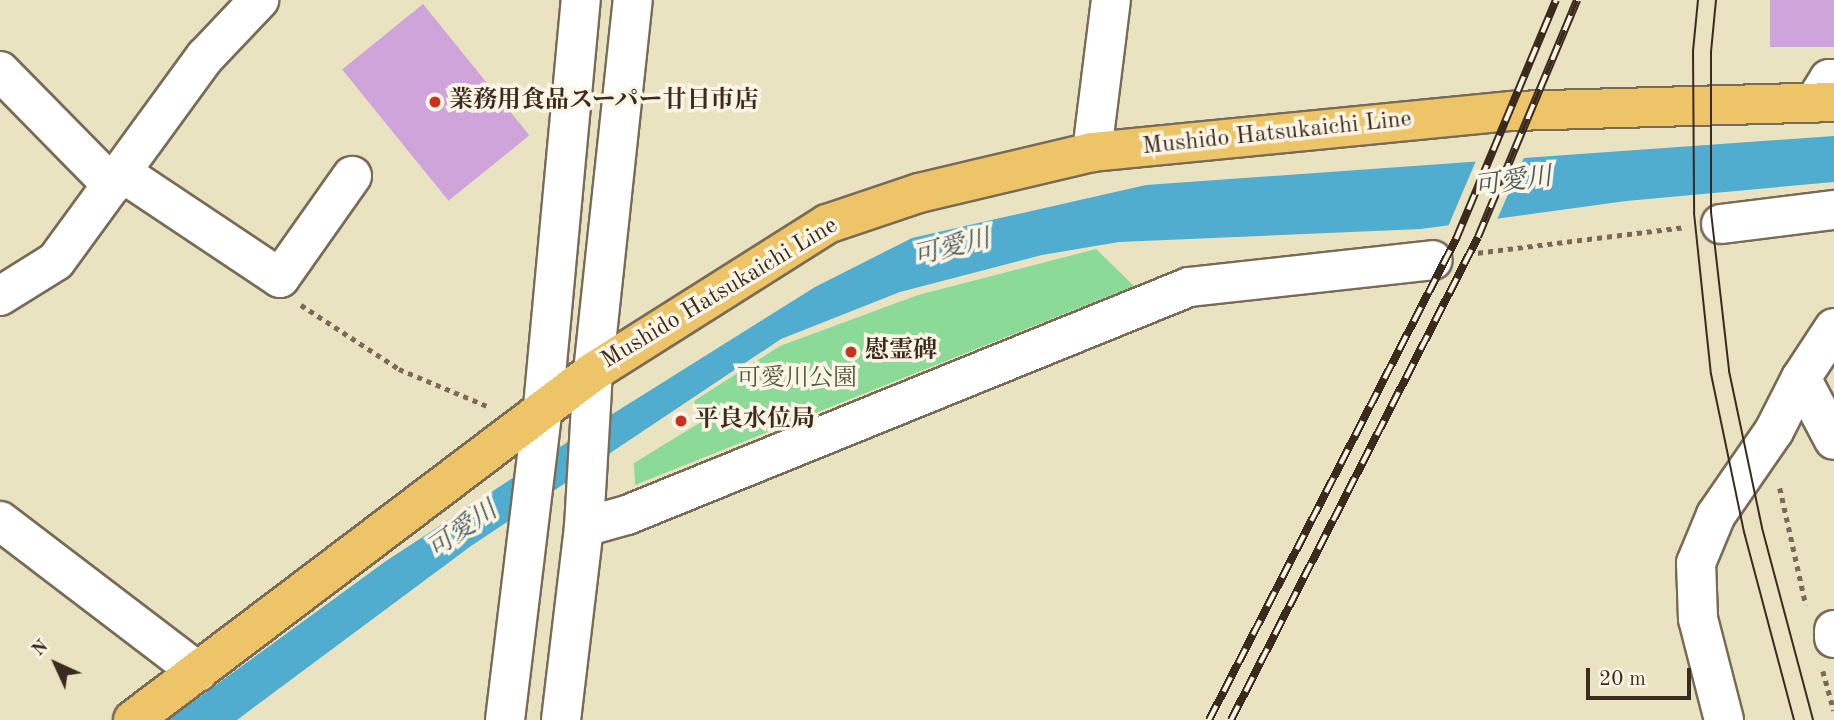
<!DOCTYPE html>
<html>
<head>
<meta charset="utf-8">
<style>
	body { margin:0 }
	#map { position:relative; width:1834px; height:720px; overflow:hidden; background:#eae3c2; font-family:"Old Standard TT","Noto Serif JP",serif }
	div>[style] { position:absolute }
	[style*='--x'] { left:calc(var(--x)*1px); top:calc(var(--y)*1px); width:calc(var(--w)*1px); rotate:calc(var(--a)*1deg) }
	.green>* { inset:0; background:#8cda98 }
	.water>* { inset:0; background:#51adcf }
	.pier>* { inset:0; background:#eae3c2 }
	.building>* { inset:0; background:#cfa4db; transform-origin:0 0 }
	.path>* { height:4.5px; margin-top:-2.25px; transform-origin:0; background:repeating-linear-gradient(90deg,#786b57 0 5px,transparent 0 10px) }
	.roads { filter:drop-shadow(2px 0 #786b57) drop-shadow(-2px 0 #786b57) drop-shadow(0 2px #786b57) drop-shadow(0 -2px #786b57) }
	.minor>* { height:38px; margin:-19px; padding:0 19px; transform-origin:19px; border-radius:19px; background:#fff }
	.major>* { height:38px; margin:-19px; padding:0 19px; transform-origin:19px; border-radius:19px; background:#eec469 }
	.tram>* { height:2px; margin:-1px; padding:0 1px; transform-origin:1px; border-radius:1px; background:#3b2a1e }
	.rail>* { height:8px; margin-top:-4px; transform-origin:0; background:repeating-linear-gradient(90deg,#fcf5e5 0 16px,#3b2a1e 0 32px); box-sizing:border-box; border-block:2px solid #3b2a1e }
	.dots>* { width:19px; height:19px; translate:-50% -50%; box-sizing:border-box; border:4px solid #fcf5e5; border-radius:50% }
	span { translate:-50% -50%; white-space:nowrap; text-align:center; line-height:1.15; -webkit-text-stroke:7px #fcf5e5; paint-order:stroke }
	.poi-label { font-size:24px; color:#3b2a1e; font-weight:700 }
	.left { translate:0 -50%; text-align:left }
	.street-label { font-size:24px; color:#3b2a1e }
	.park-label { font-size:24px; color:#4f563c }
	.water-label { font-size:26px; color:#43585c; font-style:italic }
	.north { position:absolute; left:21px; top:629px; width:70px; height:70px; -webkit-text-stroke:5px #fcf5e5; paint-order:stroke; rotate:315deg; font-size:19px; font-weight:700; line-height:28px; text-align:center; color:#3b2a1e }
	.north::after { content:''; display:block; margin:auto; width:24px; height:32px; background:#3b2a1e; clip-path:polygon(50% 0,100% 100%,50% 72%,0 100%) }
	.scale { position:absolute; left:1586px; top:668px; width:105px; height:32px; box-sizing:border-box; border:4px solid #3b2a1e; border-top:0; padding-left:9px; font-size:21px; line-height:24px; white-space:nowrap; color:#3b2a1e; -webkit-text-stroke:5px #fcf5e5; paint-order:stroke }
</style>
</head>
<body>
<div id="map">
	<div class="green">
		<i style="clip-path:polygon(1096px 249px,1134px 286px,635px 485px,634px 463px,701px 422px,694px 401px,780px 346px,918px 295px)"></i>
	</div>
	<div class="water">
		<i style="clip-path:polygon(1834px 136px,1834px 182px,1626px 201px,1421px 229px,1119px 242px,1042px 255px,900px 292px,781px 339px,471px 546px,237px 720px,168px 720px,386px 561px,563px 445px,815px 287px,912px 238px,1146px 185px)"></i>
	</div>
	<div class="pier">
		<i style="clip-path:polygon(1526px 153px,1496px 222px,1447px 229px,1478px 156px)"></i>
	</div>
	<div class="building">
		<i style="left:1770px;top:0;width:64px;height:47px"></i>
		<i style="left:423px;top:4px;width:169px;height:104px;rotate:51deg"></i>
	</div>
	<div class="path">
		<i style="--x:1468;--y:254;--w:219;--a:-7.1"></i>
		<i style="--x:301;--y:305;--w:117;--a:33.1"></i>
		<i style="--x:399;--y:369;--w:95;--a:22.8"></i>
		<i style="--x:1780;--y:488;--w:120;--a:77.5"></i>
		<i style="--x:1823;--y:671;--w:41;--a:74.6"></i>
	</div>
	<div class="roads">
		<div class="minor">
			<i style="--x:0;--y:71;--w:160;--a:45.5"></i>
			<i style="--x:1814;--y:103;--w:28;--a:-58"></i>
			<i style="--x:1829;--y:79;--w:5;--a:0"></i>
			<i style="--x:1092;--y:152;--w:153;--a:-82.9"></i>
			<i style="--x:121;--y:172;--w:191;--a:33.7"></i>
			<i style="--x:280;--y:278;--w:125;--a:-54.8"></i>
			<i style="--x:1721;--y:224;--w:114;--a:-7.1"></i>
			<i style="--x:0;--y:296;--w:66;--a:-32"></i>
			<i style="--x:56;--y:261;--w:253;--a:-53.9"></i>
			<i style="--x:205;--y:57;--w:79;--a:-46.5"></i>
			<i style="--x:1834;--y:328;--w:60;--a:123.4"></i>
			<i style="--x:1801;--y:378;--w:70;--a:62"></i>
			<i style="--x:0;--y:521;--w:249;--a:37.3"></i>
			<i style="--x:584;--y:527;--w:45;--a:-15.6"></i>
			<i style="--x:627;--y:515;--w:606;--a:-22.08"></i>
			<i style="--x:1189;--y:287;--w:245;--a:-6.3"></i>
			<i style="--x:1834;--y:630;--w:8;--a:90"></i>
			<i style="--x:505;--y:720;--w:315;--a:-83.1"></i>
			<i style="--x:543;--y:407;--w:409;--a:-84.7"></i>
			<i style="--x:561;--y:720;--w:194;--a:-83.2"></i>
			<i style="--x:584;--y:527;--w:155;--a:-86.7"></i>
			<i style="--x:593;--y:372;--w:374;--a:-83.9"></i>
			<i style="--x:1724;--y:720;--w:104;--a:-104.4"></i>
			<i style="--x:1698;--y:619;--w:56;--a:-92"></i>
			<i style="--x:1696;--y:563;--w:52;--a:-67.4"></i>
			<i style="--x:1716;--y:515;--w:102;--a:-55.4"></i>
			<i style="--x:1774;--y:431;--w:59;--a:-63"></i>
		</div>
		<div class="major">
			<i style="--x:133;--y:720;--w:577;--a:-37.11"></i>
			<i style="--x:593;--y:372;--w:277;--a:-32.3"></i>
			<i style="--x:827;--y:224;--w:97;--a:-18.6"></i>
			<i style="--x:919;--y:193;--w:178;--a:-13.3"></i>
			<i style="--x:1092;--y:152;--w:423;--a:-5.6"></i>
			<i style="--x:1513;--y:111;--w:321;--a:-1.6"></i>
		</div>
	</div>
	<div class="tram">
		<i style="--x:1698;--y:0;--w:51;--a:95.6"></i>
		<i style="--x:1693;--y:51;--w:162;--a:89.6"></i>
		<i style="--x:1694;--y:213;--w:162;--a:84"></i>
		<i style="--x:1711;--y:374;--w:161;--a:78.2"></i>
		<i style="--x:1744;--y:532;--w:195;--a:75.1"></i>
		<i style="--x:1716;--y:0;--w:52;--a:95.5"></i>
		<i style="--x:1711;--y:52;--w:160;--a:90"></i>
		<i style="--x:1711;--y:212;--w:160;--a:83.5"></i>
		<i style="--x:1729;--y:371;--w:160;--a:78.1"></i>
		<i style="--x:1762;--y:528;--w:199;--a:75.1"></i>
	</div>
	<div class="rail">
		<i style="--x:1209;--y:720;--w:541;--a:-62.82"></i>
		<i style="--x:1456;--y:239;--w:259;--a:-67.3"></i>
		<i style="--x:1231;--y:720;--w:542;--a:-62.92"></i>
		<i style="--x:1478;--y:237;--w:257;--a:-67.3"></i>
	</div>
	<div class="dots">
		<i style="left:435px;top:102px;background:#c8321e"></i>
		<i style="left:851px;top:352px;background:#c8321e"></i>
		<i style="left:681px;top:421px;background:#c8321e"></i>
	</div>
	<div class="poi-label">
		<span class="left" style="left:449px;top:102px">業務用食品スーパー廿日市店</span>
		<span class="left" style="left:865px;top:352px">慰霊碑</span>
		<span class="left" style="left:695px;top:421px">平良水位局</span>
	</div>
	<div class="street-label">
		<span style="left:1277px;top:134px;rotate:-6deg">Mushido Hatsukaichi Line</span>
		<span style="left:720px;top:294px;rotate:-31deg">Mushido Hatsukaichi Line</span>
	</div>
	<div class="park-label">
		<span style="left:797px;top:380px">可愛川公園</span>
	</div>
	<div class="water-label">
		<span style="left:1513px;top:183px;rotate:-8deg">可愛川</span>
		<span style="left:952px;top:249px;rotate:-14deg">可愛川</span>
		<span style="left:463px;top:531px;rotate:-35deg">可愛川</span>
	</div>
	<div class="north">N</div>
	<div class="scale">20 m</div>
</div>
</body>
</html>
